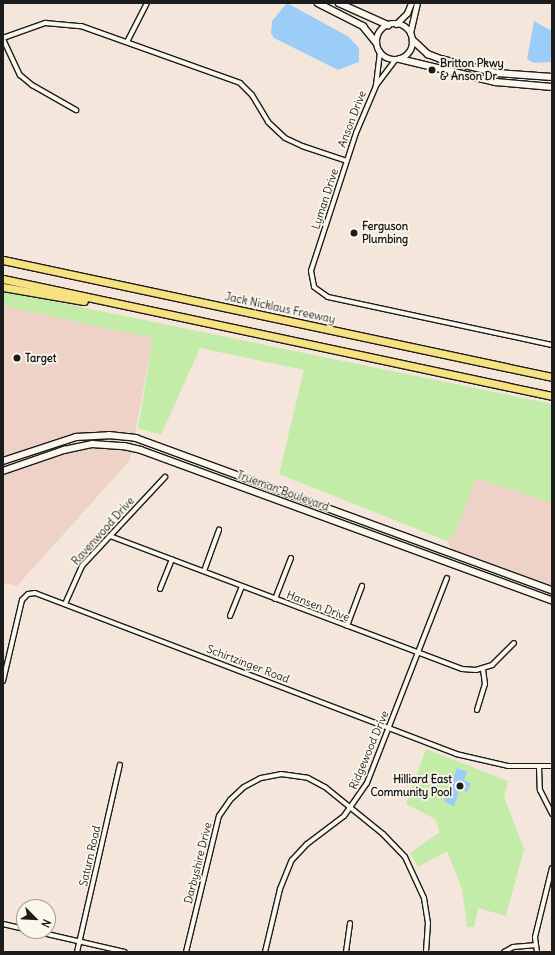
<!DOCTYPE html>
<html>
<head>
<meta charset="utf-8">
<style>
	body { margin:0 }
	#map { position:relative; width:555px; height:955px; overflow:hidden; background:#f5e6dc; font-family:Delius,sans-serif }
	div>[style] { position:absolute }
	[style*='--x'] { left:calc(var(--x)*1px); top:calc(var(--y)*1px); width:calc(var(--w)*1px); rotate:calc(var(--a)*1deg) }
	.built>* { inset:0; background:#eed2c8 }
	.green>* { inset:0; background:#c2eca8 }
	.water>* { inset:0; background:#9bcdf8 }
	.roads { filter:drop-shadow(1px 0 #1c1c1c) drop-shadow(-1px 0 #1c1c1c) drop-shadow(0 1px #1c1c1c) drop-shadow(0 -1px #1c1c1c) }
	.minor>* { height:4px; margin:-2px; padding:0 2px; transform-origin:2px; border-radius:2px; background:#fbf7ec }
	.tertiary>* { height:5px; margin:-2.5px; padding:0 2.5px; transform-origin:2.5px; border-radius:2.5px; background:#fbf7ec }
	.secondary>* { height:5.5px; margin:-2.75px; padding:0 2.75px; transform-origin:2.75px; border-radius:2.75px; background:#fbf7ec }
	.secondary>.ring { margin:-2.75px; padding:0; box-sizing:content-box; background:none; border:5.5px solid #fbf7ec; border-radius:50% }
	.motorway>* { height:7px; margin:-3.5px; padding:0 3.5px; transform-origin:3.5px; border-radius:3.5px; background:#f7e281 }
	.dots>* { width:11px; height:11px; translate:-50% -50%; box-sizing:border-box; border:2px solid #fbf7ec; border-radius:50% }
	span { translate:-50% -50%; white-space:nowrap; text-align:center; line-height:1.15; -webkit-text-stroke:3.5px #fbf7ec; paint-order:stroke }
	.poi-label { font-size:11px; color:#1c1c1c; font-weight:700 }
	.left { translate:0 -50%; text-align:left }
	.right { translate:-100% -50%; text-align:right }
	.street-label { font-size:11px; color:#1c1c1c }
	.frame { position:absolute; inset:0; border:4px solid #1c1c1c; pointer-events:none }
	.north { position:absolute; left:16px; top:899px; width:40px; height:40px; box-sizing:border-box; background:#fbf7ec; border:1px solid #a29f99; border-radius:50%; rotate:114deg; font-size:11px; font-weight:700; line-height:16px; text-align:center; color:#1c1c1c }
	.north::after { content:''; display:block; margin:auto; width:14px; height:18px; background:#1c1c1c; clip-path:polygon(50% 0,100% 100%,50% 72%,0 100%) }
</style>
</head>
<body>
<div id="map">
	<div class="built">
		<i style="clip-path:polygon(3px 306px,153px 338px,130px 460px,17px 586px,3px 583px)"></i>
		<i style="clip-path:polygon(476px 478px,552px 503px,552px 595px,457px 559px,447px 541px,456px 532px)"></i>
	</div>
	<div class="green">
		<i style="clip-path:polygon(3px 291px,552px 404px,552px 503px,476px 478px,456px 532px,447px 541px,279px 474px,304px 370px,200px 348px,161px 435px,138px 428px,153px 338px,3px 306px)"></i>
		<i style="clip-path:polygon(426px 749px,508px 781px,504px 797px,524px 849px,506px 916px,478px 908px,474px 927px,467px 927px,462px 889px,447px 851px,418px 867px,410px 853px,440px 832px,435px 819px,406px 804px)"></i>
	</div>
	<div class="water">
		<i style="clip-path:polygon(287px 3px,349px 37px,359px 48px,359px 62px,338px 70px,274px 38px,271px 33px,272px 21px)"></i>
		<i style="clip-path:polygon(534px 21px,552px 31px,552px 62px,534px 63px,527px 59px)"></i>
		<i style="clip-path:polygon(457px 768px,467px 772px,464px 780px,471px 783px,467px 792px,460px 789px,454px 806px,444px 802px)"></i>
	</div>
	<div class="roads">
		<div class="minor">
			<i style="--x:3;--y:38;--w:45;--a:-19.7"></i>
			<i style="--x:45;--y:23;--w:36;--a:5"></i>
			<i style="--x:81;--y:26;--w:169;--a:19.7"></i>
			<i style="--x:240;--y:83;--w:17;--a:45"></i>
			<i style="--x:252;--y:95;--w:31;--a:59"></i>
			<i style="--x:268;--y:122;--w:23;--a:43"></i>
			<i style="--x:285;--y:138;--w:19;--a:25"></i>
			<i style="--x:302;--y:146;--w:47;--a:18.4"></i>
			<i style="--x:3;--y:39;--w:40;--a:65"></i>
			<i style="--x:20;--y:75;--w:16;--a:40"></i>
			<i style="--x:32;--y:85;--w:51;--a:29.6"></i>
			<i style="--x:127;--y:42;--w:44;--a:-62.9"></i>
			<i style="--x:396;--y:59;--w:34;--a:127"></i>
			<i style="--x:376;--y:86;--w:51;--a:113.1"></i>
			<i style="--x:356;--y:133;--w:145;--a:108.1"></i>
			<i style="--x:311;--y:271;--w:16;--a:79"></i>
			<i style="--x:314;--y:287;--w:17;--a:36"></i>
			<i style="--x:328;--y:297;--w:229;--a:12.1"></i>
			<i style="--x:376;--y:85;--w:34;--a:-83"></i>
			<i style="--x:110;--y:536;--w:376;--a:20.7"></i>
			<i style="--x:462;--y:669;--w:14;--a:4"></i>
			<i style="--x:476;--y:670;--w:17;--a:-17"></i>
			<i style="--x:492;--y:665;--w:31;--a:-45"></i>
			<i style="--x:204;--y:571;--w:44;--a:-69.9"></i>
			<i style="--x:160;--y:589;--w:32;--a:-68"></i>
			<i style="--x:275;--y:599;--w:44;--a:-68.7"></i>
			<i style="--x:65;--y:604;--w:42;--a:-65.9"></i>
			<i style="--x:82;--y:566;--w:122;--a:-47"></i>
			<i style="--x:230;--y:616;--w:32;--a:-68"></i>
			<i style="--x:347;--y:626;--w:43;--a:-69.4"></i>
			<i style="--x:3;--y:681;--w:83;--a:-76.8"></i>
			<i style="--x:22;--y:600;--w:8;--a:-45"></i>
			<i style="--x:28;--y:594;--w:7;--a:-8"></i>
			<i style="--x:35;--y:593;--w:451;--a:20.9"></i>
			<i style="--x:456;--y:754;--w:53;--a:13"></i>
			<i style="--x:508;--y:766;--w:44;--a:0"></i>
			<i style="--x:477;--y:710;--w:27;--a:-73"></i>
			<i style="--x:485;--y:684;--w:15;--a:-98"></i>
			<i style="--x:539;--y:767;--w:23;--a:88"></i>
			<i style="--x:540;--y:790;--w:27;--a:63"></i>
			<i style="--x:3;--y:924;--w:22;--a:13"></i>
			<i style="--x:34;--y:931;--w:93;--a:13"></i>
			<i style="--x:77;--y:952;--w:192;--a:-77.1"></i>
			<i style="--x:186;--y:952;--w:140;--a:-76.4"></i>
			<i style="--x:219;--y:816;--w:19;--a:-55"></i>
			<i style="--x:230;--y:800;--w:19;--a:-43"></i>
			<i style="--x:244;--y:787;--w:19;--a:-28"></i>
			<i style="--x:261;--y:778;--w:20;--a:-11"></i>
			<i style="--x:281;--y:774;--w:27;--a:8"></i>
			<i style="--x:308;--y:778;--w:19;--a:28"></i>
			<i style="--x:325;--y:787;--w:75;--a:39"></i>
			<i style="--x:383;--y:834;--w:32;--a:46"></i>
			<i style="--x:405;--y:857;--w:45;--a:65.1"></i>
			<i style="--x:424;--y:898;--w:25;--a:81"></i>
			<i style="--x:428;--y:923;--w:29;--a:94"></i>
			<i style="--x:265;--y:952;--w:65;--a:-76.6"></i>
			<i style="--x:280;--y:889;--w:31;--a:-68"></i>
			<i style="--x:292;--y:860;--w:22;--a:-47"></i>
			<i style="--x:307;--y:844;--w:46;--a:-37.1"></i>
			<i style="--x:344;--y:816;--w:40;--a:-55.1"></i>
			<i style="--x:367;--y:783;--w:220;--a:-68.7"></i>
			<i style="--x:346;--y:952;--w:29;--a:-82"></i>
			<i style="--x:504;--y:952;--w:10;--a:-29"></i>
			<i style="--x:513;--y:947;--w:21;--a:-5"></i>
			<i style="--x:537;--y:952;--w:15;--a:-98"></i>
			<i style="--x:535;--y:937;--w:71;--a:-76.2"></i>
		</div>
		<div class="tertiary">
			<i style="--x:396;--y:24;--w:16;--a:-45"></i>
			<i style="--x:407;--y:13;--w:11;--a:-68"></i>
			<i style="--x:410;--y:33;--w:31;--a:-77"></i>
		</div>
		<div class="secondary">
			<i style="--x:318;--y:3;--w:51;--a:27.1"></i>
			<i style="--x:363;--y:26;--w:21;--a:51"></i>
			<i style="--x:339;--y:3;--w:54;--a:24.2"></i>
			<i class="ring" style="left:377px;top:24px;width:30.5px;height:30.5px"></i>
			<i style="--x:413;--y:40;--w:21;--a:43"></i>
			<i style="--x:428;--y:54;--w:14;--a:21"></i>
			<i style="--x:441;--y:59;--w:58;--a:14"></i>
			<i style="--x:497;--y:73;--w:55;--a:4.2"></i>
			<i style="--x:400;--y:59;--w:99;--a:13.5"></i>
			<i style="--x:496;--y:82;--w:56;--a:5.1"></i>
			<i style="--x:3;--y:461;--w:77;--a:-18.2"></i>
			<i style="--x:76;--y:437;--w:33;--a:-3"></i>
			<i style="--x:109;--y:435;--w:27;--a:6"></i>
			<i style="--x:136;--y:438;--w:443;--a:20.1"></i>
			<i style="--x:3;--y:471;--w:65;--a:-19"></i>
			<i style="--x:64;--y:450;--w:29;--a:-12"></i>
			<i style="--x:92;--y:444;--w:32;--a:4"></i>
			<i style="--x:124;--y:446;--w:17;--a:13"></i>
			<i style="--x:141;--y:450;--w:438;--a:20.1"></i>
		</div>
		<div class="motorway">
			<i style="--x:3;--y:260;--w:561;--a:12.03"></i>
			<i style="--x:3;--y:279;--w:561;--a:12.03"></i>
			<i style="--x:3;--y:287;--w:82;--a:9.8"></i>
		</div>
	</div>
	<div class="dots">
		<i style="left:432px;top:70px;background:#1c1c1c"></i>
		<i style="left:354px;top:233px;background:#1c1c1c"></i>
		<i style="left:17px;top:358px;background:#1c1c1c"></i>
		<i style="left:460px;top:786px;background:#1c1c1c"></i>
	</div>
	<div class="poi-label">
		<span class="left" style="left:440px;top:70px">Britton Pkwy<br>&amp; Anson Dr</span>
		<span class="left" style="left:362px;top:233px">Ferguson<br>Plumbing</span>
		<span class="left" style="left:25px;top:358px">Target</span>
		<span class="right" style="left:452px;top:786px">Hilliard East<br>Community Pool</span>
	</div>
	<div class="street-label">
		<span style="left:352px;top:119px;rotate:-69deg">Anson Drive</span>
		<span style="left:325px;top:199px;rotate:-72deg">Lyman Drive</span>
		<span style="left:280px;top:308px;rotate:12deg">Jack Nicklaus Freeway</span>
		<span style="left:283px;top:491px;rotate:20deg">Trueman Boulevard</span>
		<span style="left:103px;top:531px;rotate:-48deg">Ravenwood Drive</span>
		<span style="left:318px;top:606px;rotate:21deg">Hansen Drive</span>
		<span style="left:248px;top:664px;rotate:21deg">Schirtzinger Road</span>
		<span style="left:369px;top:750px;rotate:-67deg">Ridgewood Drive</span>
		<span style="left:90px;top:856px;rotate:-77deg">Saturn Road</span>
		<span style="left:198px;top:863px;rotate:-76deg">Darbyshire Drive</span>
	</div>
	<div class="frame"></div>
	<div class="north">N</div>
</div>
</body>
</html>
